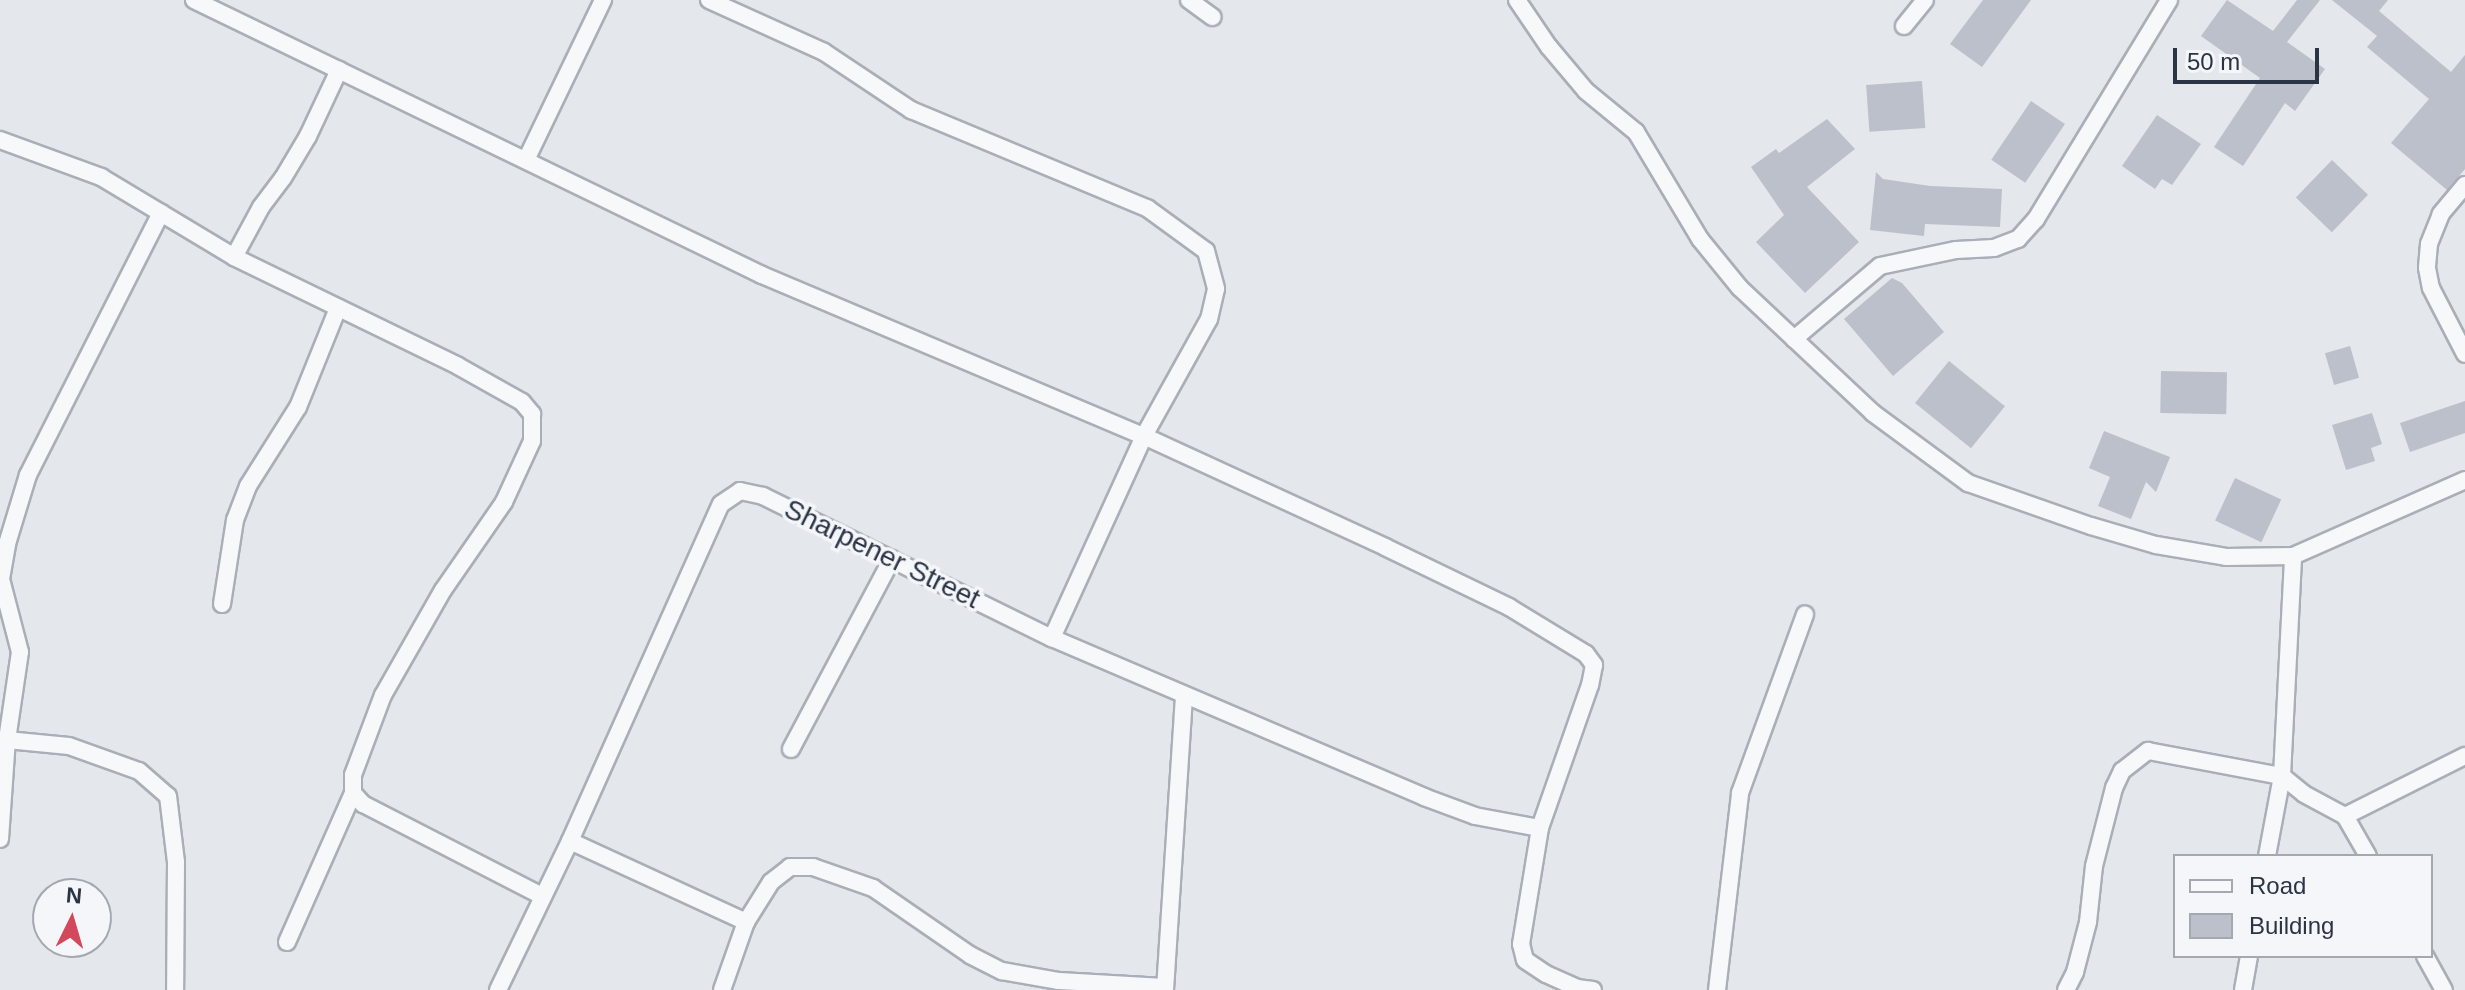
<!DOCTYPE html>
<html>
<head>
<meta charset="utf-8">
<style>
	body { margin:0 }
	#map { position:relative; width:2465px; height:990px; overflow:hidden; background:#e4e7ec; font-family:Arial,sans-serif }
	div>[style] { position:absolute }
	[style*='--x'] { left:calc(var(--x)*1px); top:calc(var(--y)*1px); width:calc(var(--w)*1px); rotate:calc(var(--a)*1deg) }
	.building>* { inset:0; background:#bbc0ca; transform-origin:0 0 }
	.roads { filter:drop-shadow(2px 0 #a9aeb7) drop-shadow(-2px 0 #a9aeb7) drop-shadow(0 2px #a9aeb7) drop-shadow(0 -2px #a9aeb7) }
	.minor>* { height:16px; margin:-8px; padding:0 8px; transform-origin:8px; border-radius:8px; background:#f7f8fa }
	span { translate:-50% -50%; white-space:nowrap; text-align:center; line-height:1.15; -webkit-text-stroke:7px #f4f6f9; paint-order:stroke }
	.street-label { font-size:28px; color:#2b3445 }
	.legend { position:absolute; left:2173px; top:854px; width:260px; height:104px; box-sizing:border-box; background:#f4f6f9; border:2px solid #a4a8b1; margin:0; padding:10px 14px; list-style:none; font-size:24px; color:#2b3445 }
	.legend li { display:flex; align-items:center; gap:16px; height:40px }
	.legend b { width:40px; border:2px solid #a4a8b1 }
	.north { position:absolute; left:32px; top:878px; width:80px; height:80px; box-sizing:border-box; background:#f4f6f9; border:2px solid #a4a8b1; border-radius:50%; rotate:5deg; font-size:22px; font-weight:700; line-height:32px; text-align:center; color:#2b3445 }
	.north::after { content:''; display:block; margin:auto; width:28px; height:36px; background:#d1495b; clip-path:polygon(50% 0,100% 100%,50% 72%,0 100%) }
	.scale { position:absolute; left:2173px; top:48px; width:146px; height:36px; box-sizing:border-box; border:4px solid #2b3445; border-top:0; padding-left:10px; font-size:24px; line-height:28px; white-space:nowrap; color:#2b3445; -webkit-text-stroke:6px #f4f6f9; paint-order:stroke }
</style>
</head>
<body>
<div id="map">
	<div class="building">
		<i style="clip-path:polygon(1983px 0,2031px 0,1982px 67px,1950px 44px)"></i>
		<i style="clip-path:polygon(2227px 0,2273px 31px,2297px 0,2320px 0,2287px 42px,2325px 69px,2295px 111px,2285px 103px,2243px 166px,2214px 147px,2260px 78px,2201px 36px)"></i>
		<i style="clip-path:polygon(2332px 0,2388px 0,2379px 11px,2451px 72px,2465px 55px,2465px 169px,2447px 190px,2391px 143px,2429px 99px,2367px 47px,2377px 36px)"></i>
		<i style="left:1922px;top:81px;width:47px;height:56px;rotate:86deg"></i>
		<i style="left:2031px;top:101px;width:41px;height:71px;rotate:34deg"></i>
		<i style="clip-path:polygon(2157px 115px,2201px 144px,2172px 185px,2162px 179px,2155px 189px,2122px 166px)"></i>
		<i style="clip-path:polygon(1827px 119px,1855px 149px,1807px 187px,1859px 242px,1805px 293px,1756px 242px,1784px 215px,1751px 167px,1776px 149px,1779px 153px)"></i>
		<i style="left:2332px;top:160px;width:50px;height:52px;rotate:44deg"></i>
		<i style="clip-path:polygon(1876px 172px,1883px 179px,1930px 186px,2002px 189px,2000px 227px,1925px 224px,1924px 236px,1870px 230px)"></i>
		<i style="clip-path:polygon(1892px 278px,1902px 283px,1944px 332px,1893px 376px,1844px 319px)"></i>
		<i style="left:2350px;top:346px;width:33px;height:26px;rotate:74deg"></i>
		<i style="left:1949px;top:361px;width:72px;height:54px;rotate:39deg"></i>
		<i style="left:2161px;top:371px;width:66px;height:42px;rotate:1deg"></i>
		<i style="clip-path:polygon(2465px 401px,2465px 433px,2410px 452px,2400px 423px)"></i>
		<i style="clip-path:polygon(2372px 413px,2382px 444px,2371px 448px,2375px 461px,2346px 470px,2332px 425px)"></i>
		<i style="clip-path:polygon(2104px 431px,2170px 457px,2156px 492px,2146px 482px,2131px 519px,2098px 506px,2110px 477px,2089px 468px)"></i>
		<i style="left:2235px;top:478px;width:51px;height:47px;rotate:25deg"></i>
	</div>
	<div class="roads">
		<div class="minor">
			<i style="--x:194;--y:0;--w:631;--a:25.83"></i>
			<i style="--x:762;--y:275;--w:415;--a:22.9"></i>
			<i style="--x:1144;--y:436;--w:265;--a:24.7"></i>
			<i style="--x:1385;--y:547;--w:138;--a:25.8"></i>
			<i style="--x:1509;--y:607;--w:90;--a:31.4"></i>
			<i style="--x:1586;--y:654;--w:14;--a:54"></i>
			<i style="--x:1594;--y:665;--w:20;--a:101"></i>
			<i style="--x:1590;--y:685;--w:151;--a:109.3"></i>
			<i style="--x:1540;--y:828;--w:118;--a:99.3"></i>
			<i style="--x:1521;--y:944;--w:16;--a:76"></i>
			<i style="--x:1525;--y:960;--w:25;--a:34"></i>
			<i style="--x:1546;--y:974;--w:34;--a:24"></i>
			<i style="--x:1577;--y:988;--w:16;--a:7"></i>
			<i style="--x:709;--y:0;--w:126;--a:24.3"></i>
			<i style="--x:824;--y:52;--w:105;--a:33.7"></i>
			<i style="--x:911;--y:110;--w:256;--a:22.6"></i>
			<i style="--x:1147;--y:208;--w:73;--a:36.1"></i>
			<i style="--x:1206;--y:251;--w:39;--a:75"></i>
			<i style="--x:1216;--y:289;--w:31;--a:103"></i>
			<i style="--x:1209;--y:319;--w:134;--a:119.1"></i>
			<i style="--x:1144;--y:436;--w:222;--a:114.5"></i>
			<i style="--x:1189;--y:0;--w:29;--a:36"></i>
			<i style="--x:1517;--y:0;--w:57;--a:55.8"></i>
			<i style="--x:1549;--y:47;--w:57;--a:49.9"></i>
			<i style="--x:1586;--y:91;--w:65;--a:39.4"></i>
			<i style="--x:1636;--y:132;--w:125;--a:59.1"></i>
			<i style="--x:1700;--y:239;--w:63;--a:50.8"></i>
			<i style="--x:1740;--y:288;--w:183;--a:43.2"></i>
			<i style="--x:1873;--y:413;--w:118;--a:36.4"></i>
			<i style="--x:1968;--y:483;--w:130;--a:19.3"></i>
			<i style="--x:2091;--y:526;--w:68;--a:16.3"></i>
			<i style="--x:2156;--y:545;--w:71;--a:9.7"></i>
			<i style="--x:2226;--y:557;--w:67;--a:-0.9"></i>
			<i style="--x:2293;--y:556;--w:188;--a:-23.8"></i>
			<i style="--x:1904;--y:26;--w:33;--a:-51"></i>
			<i style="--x:0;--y:140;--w:108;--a:20.1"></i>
			<i style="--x:101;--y:177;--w:155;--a:31"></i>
			<i style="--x:234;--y:257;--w:249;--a:25.9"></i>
			<i style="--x:458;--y:366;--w:73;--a:29.4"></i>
			<i style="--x:522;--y:402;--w:16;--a:50"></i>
			<i style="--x:532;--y:414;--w:27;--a:90"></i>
			<i style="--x:532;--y:441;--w:67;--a:114.7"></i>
			<i style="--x:504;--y:502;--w:107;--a:124.7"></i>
			<i style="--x:443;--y:590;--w:121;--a:119.7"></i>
			<i style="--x:383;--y:695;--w:85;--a:110.6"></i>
			<i style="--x:353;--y:775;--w:18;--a:90"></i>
			<i style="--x:353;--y:793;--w:15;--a:48"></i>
			<i style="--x:363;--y:804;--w:201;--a:27.2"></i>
			<i style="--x:526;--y:160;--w:178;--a:-64.3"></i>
			<i style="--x:2465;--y:185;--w:38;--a:130"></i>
			<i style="--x:2441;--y:214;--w:32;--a:112"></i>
			<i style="--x:2429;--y:244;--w:24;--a:95"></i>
			<i style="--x:2427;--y:268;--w:20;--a:79"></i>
			<i style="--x:2431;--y:288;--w:74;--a:62.7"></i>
			<i style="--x:234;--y:257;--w:57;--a:-61.6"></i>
			<i style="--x:261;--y:207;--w:36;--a:-53"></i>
			<i style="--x:283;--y:178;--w:49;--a:-59.2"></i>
			<i style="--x:308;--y:136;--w:73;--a:-64.8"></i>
			<i style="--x:1794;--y:339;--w:113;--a:-40.3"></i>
			<i style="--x:1880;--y:266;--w:78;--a:-11.9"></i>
			<i style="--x:1956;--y:250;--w:38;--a:-3"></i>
			<i style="--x:1994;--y:248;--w:26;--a:-21"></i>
			<i style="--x:2018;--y:239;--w:27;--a:-48"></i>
			<i style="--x:2036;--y:219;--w:256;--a:-58.7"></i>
			<i style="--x:222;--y:604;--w:85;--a:-81.2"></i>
			<i style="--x:235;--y:520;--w:36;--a:-69"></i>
			<i style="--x:248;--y:486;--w:93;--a:-57.7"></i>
			<i style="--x:298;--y:407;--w:107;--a:-68"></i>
			<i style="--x:7;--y:740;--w:62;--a:5.5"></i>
			<i style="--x:69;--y:746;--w:74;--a:19.7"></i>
			<i style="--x:139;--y:771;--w:38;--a:41"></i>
			<i style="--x:168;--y:796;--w:66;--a:83.1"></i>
			<i style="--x:176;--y:862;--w:128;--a:90.4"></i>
			<i style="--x:791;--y:749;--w:215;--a:-62"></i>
			<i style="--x:2345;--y:816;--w:134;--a:-26.6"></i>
			<i style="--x:0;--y:839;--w:99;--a:-86"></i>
			<i style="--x:7;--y:740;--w:89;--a:-81.6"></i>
			<i style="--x:20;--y:652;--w:75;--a:-104.6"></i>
			<i style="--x:1;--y:579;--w:36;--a:-80"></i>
			<i style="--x:7;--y:544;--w:72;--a:-73.1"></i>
			<i style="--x:28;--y:475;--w:294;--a:-63.1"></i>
			<i style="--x:570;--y:841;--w:194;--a:24.7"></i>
			<i style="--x:2267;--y:856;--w:81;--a:-79.4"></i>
			<i style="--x:2282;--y:776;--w:220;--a:-87.1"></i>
			<i style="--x:287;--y:942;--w:163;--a:-66.1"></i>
			<i style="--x:2425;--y:956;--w:39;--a:61"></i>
			<i style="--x:498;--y:990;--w:165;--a:-64.2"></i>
			<i style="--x:570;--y:841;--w:369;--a:-65.9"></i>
			<i style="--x:721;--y:504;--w:23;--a:-34"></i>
			<i style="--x:740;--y:491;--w:24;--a:12"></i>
			<i style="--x:763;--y:496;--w:322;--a:26.2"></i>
			<i style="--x:1052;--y:638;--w:405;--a:23.1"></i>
			<i style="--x:1424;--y:797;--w:54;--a:20.4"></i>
			<i style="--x:1475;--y:816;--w:66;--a:10.5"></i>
			<i style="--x:722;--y:990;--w:72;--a:-70.6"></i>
			<i style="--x:746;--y:922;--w:47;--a:-58"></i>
			<i style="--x:771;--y:882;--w:24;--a:-38"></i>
			<i style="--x:790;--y:867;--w:23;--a:0"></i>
			<i style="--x:813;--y:867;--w:64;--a:19.3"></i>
			<i style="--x:873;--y:888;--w:118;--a:34.6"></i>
			<i style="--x:970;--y:955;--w:36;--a:27"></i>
			<i style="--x:1002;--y:971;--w:58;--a:10"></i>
			<i style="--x:1059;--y:981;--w:106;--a:3.2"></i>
			<i style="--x:1165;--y:990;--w:295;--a:-86.3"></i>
			<i style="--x:1717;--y:990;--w:198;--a:-83.3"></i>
			<i style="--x:1740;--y:793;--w:190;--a:-70"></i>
			<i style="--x:2066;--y:990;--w:20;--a:-63"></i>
			<i style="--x:2075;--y:972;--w:52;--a:-75.4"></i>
			<i style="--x:2088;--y:922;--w:56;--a:-83.9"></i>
			<i style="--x:2094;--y:866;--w:81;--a:-75.6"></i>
			<i style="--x:2114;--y:788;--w:19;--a:-65"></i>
			<i style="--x:2122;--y:771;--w:33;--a:-38"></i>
			<i style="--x:2148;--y:751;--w:136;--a:10.6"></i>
			<i style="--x:2282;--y:776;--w:28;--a:39"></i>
			<i style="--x:2304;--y:794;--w:47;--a:28.2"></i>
			<i style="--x:2345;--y:816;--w:46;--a:60.1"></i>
			<i style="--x:2243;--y:990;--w:35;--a:-80"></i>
		</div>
	</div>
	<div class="street-label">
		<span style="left:882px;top:554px;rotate:26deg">Sharpener Street</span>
	</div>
	<ul class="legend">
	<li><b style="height:10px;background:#f7f8fa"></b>Road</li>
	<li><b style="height:22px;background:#bbc0ca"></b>Building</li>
	</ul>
	<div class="north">N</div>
	<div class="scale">50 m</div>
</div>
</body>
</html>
